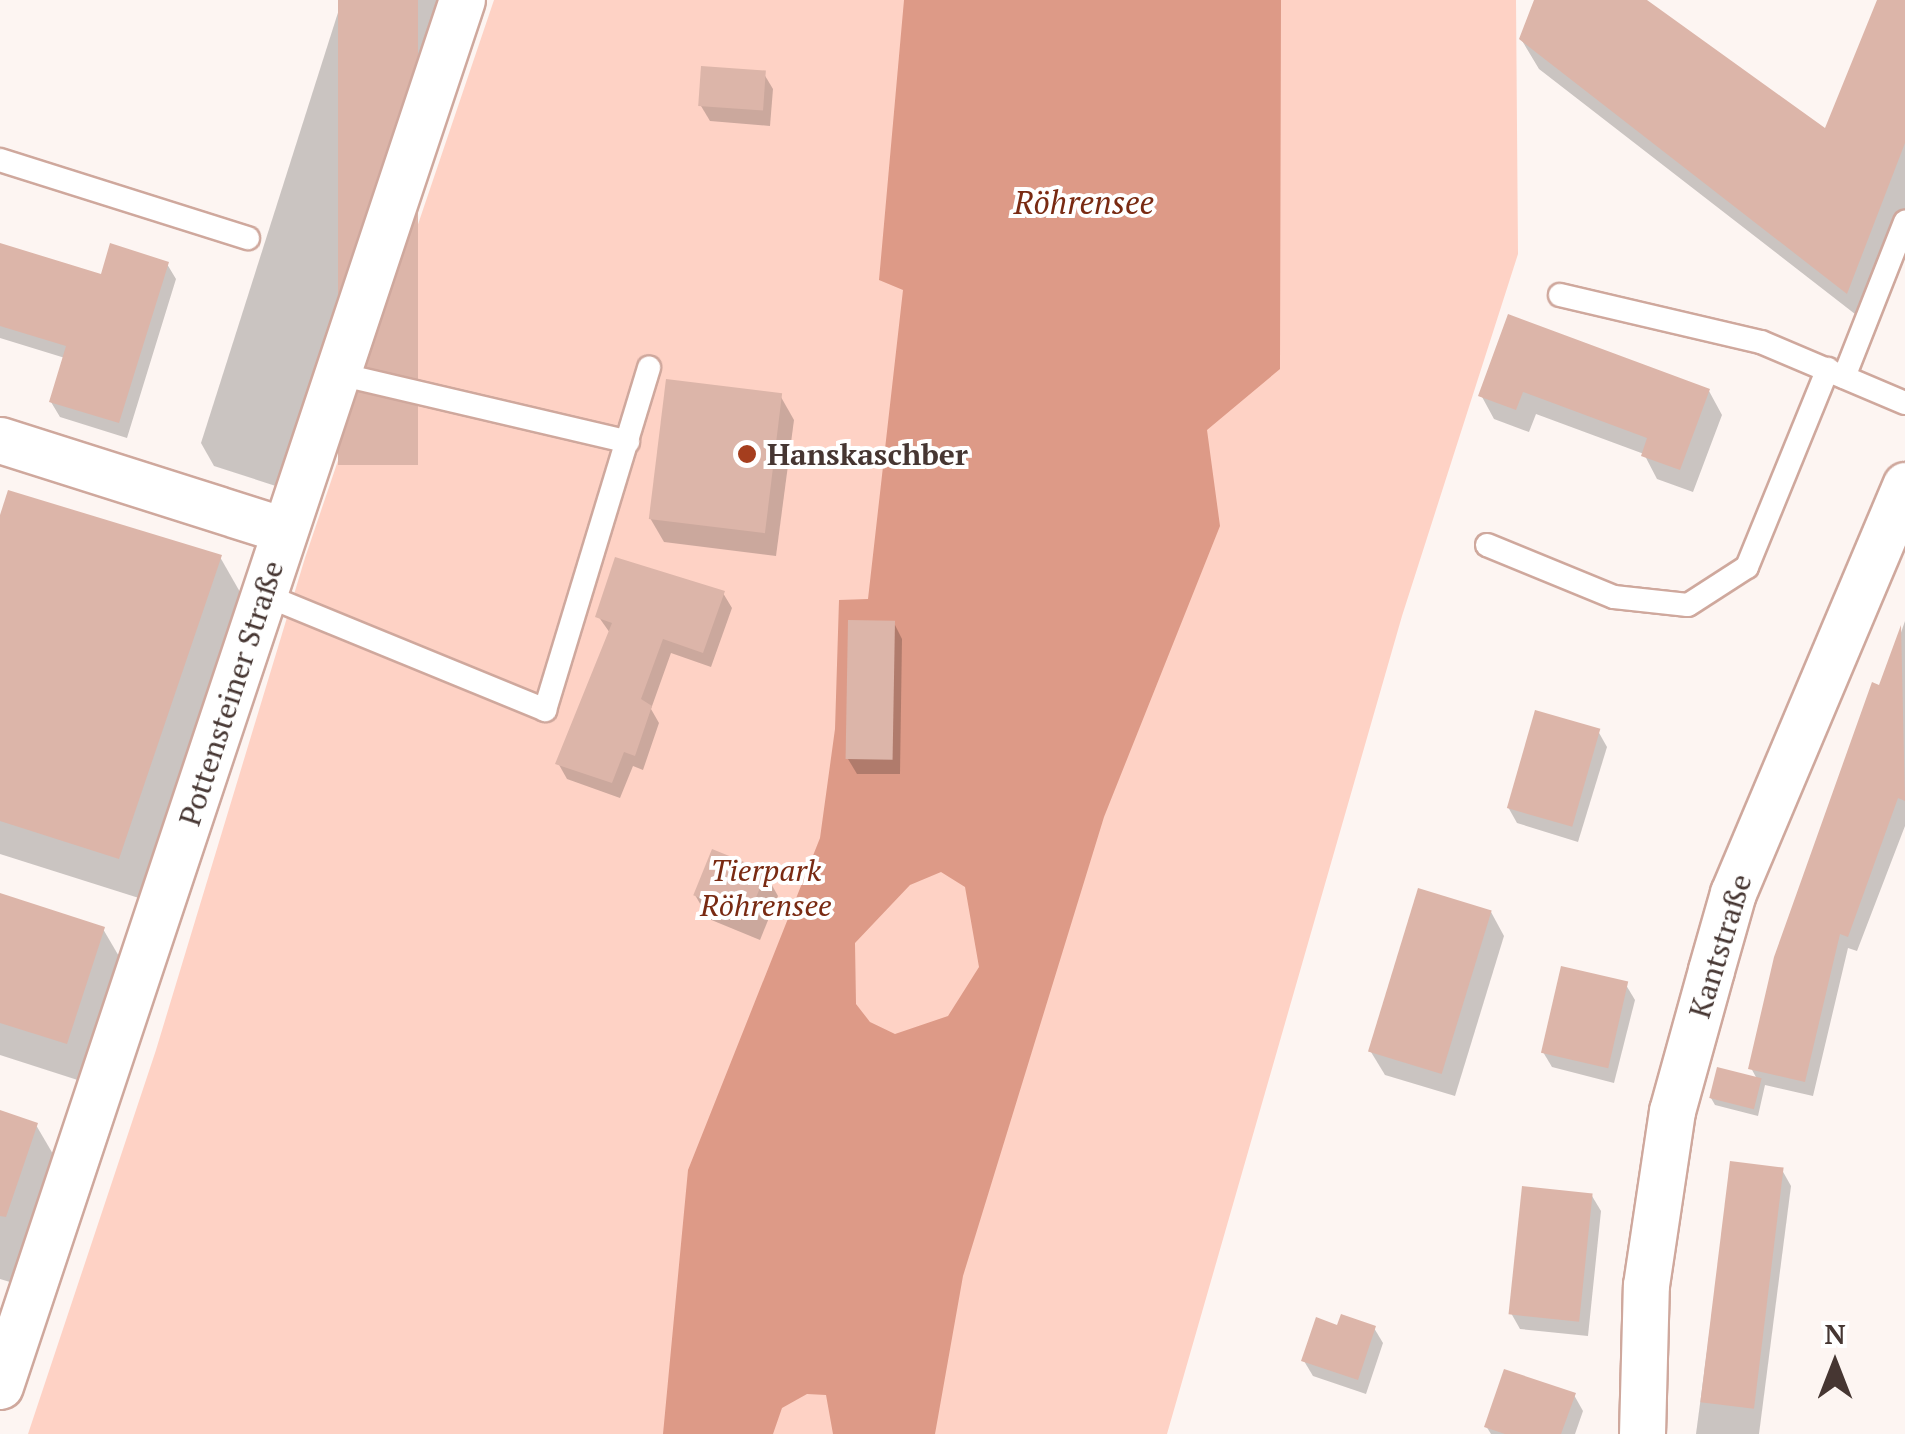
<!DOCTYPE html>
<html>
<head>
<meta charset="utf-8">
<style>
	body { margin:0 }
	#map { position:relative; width:1905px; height:1434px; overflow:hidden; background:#fdf5f2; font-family:"PT Serif",serif }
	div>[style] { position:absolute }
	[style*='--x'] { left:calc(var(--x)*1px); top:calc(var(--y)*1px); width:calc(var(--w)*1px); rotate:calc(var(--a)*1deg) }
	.green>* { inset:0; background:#fed2c5 }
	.water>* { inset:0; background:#dd9a87 }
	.shadow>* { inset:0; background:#0003 }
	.building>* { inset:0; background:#dcb5a9; transform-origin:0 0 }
	.roads { filter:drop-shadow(2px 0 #cfa89d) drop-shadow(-2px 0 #cfa89d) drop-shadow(0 2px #cfa89d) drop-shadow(0 -2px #cfa89d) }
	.service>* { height:22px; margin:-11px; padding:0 11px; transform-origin:11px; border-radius:11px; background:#fff }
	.minor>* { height:45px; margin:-22.5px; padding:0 22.5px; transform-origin:22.5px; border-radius:22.5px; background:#fff }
	.dots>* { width:28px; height:28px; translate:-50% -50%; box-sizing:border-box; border:5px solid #fff; border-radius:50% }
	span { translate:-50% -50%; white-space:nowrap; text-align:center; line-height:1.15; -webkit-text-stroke:8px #fff; paint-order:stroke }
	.poi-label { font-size:30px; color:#463632; font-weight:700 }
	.left { translate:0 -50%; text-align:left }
	.street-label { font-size:30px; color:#463632 }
	.park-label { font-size:30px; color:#792a12; font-style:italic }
	.water-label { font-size:32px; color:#792a12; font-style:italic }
	.north { position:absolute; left:1785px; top:1314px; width:100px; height:100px; -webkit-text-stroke:8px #fff; paint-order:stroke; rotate:0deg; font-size:28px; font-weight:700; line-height:40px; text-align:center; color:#463632 }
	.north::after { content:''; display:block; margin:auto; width:35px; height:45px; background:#463632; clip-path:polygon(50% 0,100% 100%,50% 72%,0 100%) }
</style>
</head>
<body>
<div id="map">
	<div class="green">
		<i style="clip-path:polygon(494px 0,1516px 0,1518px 254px,1402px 616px,1167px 1434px,28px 1434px,156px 1050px,305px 558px)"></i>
	</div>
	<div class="water">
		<i style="clip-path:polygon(evenodd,904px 0,1281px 0,1280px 369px,1207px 430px,1220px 526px,1104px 817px,963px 1276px,935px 1434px,833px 1434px,826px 1395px,807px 1394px,782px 1408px,773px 1434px,663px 1434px,688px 1170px,820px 838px,835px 729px,839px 600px,868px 599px,903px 290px,879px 280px,904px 0,941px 872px,965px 887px,979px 967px,948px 1016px,895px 1034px,870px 1022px,856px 1004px,855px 943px,910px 885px,941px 872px)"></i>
	</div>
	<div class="shadow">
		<i style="clip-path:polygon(342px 0,439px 0,285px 489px,214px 466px,201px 443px)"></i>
		<i style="clip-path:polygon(1537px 0,1638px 0,1826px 132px,1880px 0,1905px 0,1905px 215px,1864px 321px,1539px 69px,1521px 39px)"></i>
		<i style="clip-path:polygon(764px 74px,773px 89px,770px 126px,710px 121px,701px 106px)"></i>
		<i style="clip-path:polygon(0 246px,102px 278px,167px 264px,176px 279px,127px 438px,60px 417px,51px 402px,65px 358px,0 338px)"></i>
		<i style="clip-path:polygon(1510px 318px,1709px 391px,1722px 415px,1693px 492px,1657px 479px,1644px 454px,1536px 414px,1529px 432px,1494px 419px,1481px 395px)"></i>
		<i style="clip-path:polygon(781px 397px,794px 420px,776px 556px,664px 542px,650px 518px)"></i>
		<i style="clip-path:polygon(0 523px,220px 557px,244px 599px,142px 899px,0 854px)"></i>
		<i style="clip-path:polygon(723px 593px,732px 608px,711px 667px,671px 653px,651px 709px,659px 723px,643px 770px,633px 766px,620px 798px,567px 779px,558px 763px,610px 633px,598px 616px)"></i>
		<i style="clip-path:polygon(1905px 621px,1905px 826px,1857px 951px,1848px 948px,1813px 1096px,1765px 1085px,1758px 1116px,1715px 1105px,1711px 1098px,1757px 1079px,1751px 1068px)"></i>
		<i style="clip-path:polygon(894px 623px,902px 639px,900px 774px,857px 774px,848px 759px)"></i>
		<i style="clip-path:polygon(1598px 731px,1607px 747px,1578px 842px,1517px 823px,1508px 807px)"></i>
		<i style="clip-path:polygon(765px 873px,778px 896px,760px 940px,709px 919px,695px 895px)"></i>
		<i style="clip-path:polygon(0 896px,103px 929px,127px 970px,90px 1084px,0 1055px)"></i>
		<i style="clip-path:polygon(1491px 912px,1504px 936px,1455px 1096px,1385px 1075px,1371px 1052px)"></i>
		<i style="clip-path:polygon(1626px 985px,1635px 1000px,1614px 1083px,1552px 1067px,1543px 1052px)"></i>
		<i style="clip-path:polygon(0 1113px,36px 1125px,60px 1166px,20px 1285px,0 1279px)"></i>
		<i style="clip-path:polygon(1732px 1163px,1782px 1170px,1791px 1186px,1759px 1434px,1696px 1434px)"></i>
		<i style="clip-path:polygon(1592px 1196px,1601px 1211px,1588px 1336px,1520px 1329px,1511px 1313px)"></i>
		<i style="clip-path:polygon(1374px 1328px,1383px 1343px,1366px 1394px,1313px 1376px,1304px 1361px,1339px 1329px)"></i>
		<i style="clip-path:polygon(1574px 1395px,1583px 1411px,1575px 1434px,1491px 1434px,1486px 1426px)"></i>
	</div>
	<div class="building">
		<i style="left:338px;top:0;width:80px;height:465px"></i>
		<i style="clip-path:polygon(1534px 0,1647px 0,1825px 128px,1877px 0,1905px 0,1905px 143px,1847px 294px,1519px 39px)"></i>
		<i style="left:701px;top:66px;width:65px;height:40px;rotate:4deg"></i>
		<i style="clip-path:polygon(0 243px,101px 274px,110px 243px,169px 262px,119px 423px,49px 402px,66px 346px,0 326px)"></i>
		<i style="clip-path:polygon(1508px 314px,1710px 389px,1680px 470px,1641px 456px,1647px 438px,1523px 392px,1516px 410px,1478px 396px)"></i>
		<i style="left:666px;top:379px;width:117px;height:141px;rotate:7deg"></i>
		<i style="clip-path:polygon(8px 490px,222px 555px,119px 859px,0 821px,0 515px)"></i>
		<i style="clip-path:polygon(615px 557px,725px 591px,703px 653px,663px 639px,641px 699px,652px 706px,635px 756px,624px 752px,612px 783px,555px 764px,612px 623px,595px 617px)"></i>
		<i style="left:848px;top:620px;width:47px;height:139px;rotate:1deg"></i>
		<i style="clip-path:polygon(1901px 625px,1905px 801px,1898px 798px,1848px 937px,1840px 934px,1805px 1082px,1748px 1069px,1774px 957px,1872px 682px,1879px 685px)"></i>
		<i style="left:1535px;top:710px;width:68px;height:102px;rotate:16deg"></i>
		<i style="left:712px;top:849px;width:59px;height:50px;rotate:22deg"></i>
		<i style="left:1418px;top:888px;width:77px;height:171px;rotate:17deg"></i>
		<i style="clip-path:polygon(0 893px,105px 927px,67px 1044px,0 1023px)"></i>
		<i style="left:1561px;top:966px;width:69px;height:89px;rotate:13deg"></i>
		<i style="left:1717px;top:1067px;width:46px;height:32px;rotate:14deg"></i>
		<i style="clip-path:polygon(0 1110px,38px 1123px,6px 1217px,0 1216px)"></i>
		<i style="left:1730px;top:1161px;width:54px;height:243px;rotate:7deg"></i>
		<i style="left:1522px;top:1186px;width:71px;height:129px;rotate:6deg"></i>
		<i style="clip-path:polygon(1341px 1314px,1376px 1326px,1358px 1380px,1301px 1361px,1316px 1317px,1337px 1325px)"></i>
		<i style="clip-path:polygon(1504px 1369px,1576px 1393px,1561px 1434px,1505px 1434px,1484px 1427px)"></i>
	</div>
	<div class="roads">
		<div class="service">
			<i style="--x:0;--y:160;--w:260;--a:17.5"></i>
			<i style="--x:1560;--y:295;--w:206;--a:13.2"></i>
			<i style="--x:1761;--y:342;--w:156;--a:23"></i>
			<i style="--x:339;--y:374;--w:297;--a:13.2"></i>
			<i style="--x:1844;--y:377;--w:167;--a:-68.5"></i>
			<i style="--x:1487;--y:545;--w:137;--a:22.3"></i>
			<i style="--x:1614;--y:597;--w:74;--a:6.2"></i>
			<i style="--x:1688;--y:605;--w:70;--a:-32.8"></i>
			<i style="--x:1747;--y:567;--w:214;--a:-67.8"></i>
			<i style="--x:265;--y:595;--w:303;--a:22.3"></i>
			<i style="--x:545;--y:710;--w:358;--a:-73.1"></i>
		</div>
		<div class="minor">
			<i style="--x:0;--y:440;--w:298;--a:17.6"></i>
			<i style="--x:0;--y:1386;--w:1461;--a:-71.57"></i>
			<i style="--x:1642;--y:1434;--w:149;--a:-88.5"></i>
			<i style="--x:1646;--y:1285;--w:176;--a:-81.5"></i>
			<i style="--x:1672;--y:1111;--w:146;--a:-74.5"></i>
			<i style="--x:1711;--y:970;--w:80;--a:-74.1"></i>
			<i style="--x:1733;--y:893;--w:443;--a:-67.1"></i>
		</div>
	</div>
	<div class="dots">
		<i style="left:747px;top:454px;background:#a53e1e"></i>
	</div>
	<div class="poi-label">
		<span class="left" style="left:767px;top:454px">Hanskaschber</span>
	</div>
	<div class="street-label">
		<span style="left:231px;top:693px;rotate:-72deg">Pottensteiner Straße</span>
		<span style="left:1720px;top:946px;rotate:-73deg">Kantstraße</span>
	</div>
	<div class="park-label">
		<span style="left:766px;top:887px">Tierpark<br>Röhrensee</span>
	</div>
	<div class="water-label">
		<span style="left:1084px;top:202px">Röhrensee</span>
	</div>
	<div class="north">N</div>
</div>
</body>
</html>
